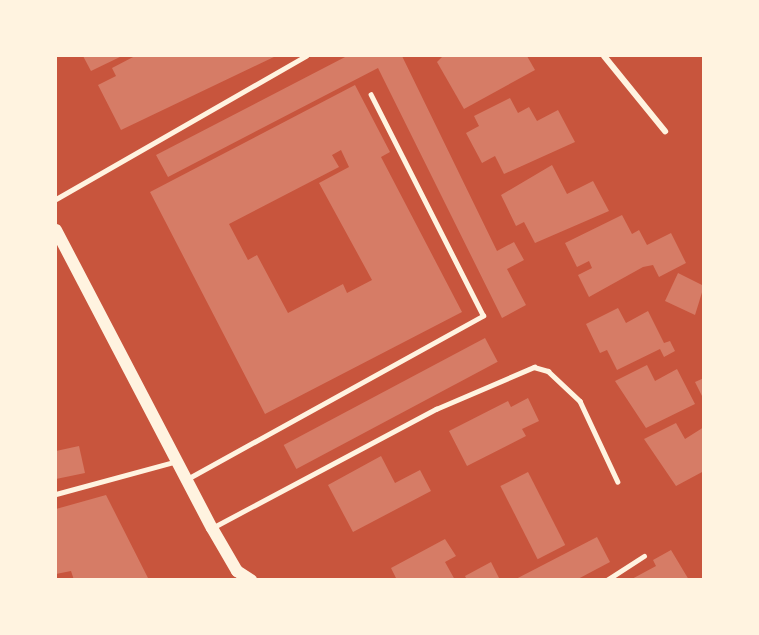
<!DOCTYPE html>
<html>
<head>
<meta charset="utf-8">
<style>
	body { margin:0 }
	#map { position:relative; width:759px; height:635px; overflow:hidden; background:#c8553d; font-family:"Work Sans",sans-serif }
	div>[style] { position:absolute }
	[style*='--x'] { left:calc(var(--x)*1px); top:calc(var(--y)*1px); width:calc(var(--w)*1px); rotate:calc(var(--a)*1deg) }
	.building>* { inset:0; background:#d67c66; transform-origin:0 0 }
	.service>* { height:4.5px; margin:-2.25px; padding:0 2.25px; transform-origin:2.25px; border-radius:2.25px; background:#fff3e0 }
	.minor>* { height:6px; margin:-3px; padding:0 3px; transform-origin:3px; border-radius:3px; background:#fff3e0 }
	.secondary>* { height:12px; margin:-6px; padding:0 6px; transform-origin:6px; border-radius:6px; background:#fff3e0 }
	span { translate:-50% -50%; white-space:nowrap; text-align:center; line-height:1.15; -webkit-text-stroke:6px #fff3e0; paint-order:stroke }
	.frame { position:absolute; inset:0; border:57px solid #fff3e0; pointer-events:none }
</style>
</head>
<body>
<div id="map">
	<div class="building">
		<i style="clip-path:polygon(83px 56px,122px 56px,91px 71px)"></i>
		<i style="clip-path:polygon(135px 56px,276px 56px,121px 130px,98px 85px,116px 76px,112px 68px)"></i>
		<i style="clip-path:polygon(347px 56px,402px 56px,497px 251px,514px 242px,524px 260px,507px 269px,526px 305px,502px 318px,378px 68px,168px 177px,156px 155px)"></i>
		<i style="clip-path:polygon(443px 56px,527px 56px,535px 70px,464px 109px,437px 62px)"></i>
		<i style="clip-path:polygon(evenodd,355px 85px,390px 152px,381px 157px,462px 312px,265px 414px,150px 192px,355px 85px,341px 150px,349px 167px,319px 183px,372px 280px,347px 293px,343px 284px,288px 313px,257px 255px,248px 260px,229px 224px,339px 167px,332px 155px,341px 150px)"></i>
		<i style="clip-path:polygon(510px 98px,518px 113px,529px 107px,537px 121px,558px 110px,575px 142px,504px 174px,495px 156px,482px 163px,466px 133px,479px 126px,474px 116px)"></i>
		<i style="clip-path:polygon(552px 165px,567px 194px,593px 181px,609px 211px,535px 243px,524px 222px,516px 226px,501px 195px)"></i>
		<i style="clip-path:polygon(622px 215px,632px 234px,639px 230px,647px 245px,671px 233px,686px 263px,659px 277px,653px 265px,643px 267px,589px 297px,578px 275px,592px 268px,589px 261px,577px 267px,565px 243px)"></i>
		<i style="clip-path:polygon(678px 273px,704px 286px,695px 315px,665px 301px)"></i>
		<i style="clip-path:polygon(618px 308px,626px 323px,648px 311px,664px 343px,670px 341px,675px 351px,664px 357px,660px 349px,617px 370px,607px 350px,600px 353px,586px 324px)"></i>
		<i style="left:485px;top:338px;width:27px;height:228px;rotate:62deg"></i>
		<i style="clip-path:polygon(647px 365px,655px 381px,677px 369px,695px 404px,646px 428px,615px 381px)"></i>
		<i style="clip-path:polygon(704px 378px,704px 400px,695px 382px)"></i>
		<i style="clip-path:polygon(528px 398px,539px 421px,522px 429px,526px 436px,467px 466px,449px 431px,508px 401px,511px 407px)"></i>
		<i style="clip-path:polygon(676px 423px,685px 439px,704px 427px,704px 471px,676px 486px,644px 439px)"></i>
		<i style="clip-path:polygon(79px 446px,85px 473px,56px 479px,56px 451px)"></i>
		<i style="clip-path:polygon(381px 456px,395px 483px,420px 470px,431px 491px,353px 532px,328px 485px)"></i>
		<i style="left:528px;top:472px;width:82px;height:31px;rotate:63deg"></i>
		<i style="clip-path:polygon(106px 495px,149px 580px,74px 580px,71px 571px,56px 574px,56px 509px)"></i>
		<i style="clip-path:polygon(597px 537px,610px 562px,576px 580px,514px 580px)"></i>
		<i style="clip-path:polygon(445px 539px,456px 556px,445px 562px,455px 580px,397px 580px,391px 568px)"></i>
		<i style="clip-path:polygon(671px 550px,689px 580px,630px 580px,656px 566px,653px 560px)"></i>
		<i style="clip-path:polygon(491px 562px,500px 580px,467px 580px,465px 576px)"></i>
	</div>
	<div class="service">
		<i style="--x:56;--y:199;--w:288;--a:-29.8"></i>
		<i style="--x:189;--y:478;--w:336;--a:-28.9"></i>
		<i style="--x:483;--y:316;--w:248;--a:-116.9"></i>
		<i style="--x:56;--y:494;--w:122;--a:-15.2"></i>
		<i style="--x:212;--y:528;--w:254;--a:-28"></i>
		<i style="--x:436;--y:409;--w:107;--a:-23.2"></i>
		<i style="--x:534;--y:367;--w:15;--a:16"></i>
		<i style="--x:548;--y:371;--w:44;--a:43.2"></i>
		<i style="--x:580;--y:401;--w:89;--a:64.9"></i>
		<i style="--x:607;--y:580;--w:44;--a:-33"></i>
	</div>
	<div class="minor">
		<i style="--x:604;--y:56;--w:97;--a:50.9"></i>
	</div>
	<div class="secondary">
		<i style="--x:56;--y:230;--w:336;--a:62.4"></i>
		<i style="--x:212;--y:528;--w:50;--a:59.8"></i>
		<i style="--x:237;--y:571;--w:17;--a:33"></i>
	</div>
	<div class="frame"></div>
</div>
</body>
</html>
